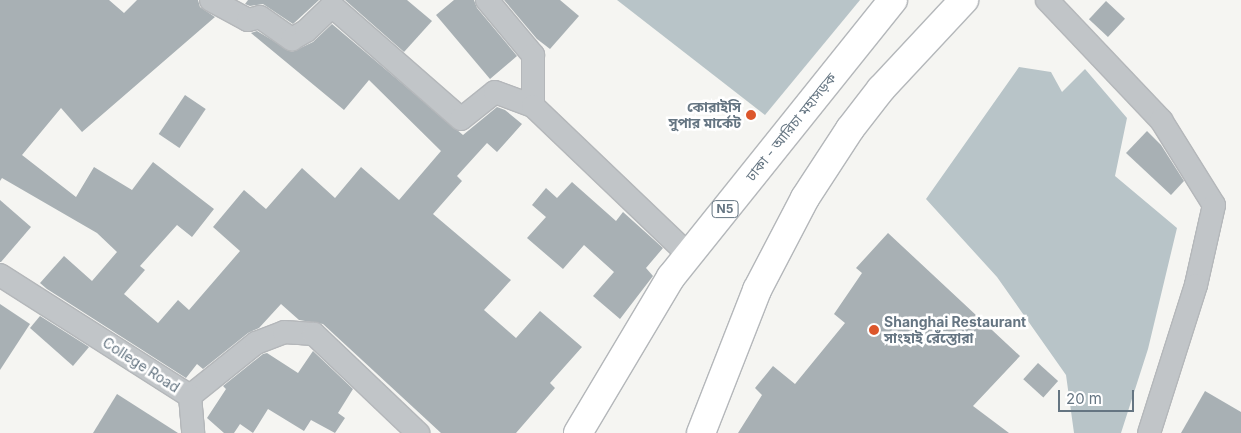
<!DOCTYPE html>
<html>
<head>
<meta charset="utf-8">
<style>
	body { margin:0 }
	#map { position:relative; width:1241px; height:433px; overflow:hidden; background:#f5f5f2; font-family:Inter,"Noto Sans Bengali",sans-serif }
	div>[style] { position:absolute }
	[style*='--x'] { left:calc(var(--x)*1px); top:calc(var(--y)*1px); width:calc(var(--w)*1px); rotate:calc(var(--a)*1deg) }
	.water>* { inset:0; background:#b8c4c8 }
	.building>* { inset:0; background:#a8b0b4; transform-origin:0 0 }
	.roads { filter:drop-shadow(1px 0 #b4b7ba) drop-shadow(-1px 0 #b4b7ba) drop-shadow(0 1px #b4b7ba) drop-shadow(0 -1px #b4b7ba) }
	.street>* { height:22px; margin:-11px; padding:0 11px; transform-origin:11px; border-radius:11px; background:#c1c5c8 }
	.highway>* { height:28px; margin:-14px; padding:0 14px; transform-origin:14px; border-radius:14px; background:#fff }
	.dots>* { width:14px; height:14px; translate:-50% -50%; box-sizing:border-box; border:2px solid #fff; border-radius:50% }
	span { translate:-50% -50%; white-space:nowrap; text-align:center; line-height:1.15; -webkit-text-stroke:5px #fff; paint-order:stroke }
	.shield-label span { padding:1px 4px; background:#fff; border:1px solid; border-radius:4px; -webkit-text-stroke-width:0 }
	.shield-label { font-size:12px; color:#657582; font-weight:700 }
	.poi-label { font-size:14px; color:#657582; font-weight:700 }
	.right { translate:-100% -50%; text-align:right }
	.left { translate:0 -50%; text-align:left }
	.street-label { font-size:14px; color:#657582 }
	.scale { position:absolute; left:1058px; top:390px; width:76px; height:22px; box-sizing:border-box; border:2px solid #657582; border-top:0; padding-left:6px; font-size:15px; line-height:18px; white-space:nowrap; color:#657582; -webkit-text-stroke:4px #fff; paint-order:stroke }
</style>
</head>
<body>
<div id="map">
	<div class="water">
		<i style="clip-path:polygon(617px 0,860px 0,765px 115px)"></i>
		<i style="clip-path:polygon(1019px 67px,1051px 72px,1062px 92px,1085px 69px,1127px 118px,1115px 176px,1177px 228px,1148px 349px,1121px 433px,1074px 433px,1066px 375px,997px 277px,926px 199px)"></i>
	</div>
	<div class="building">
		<i style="clip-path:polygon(0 0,109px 0,124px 13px,137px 0,198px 0,200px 7px,215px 17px,82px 132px,61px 108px,22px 155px,76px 197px,94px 167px,132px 190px,153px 162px,214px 209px,192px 237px,177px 225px,140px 266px,145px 270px,124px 294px,158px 323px,178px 300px,189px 310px,240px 251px,213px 227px,244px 190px,266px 209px,302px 168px,335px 198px,361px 167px,399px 200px,441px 151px,369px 80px,344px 110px,251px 33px,257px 31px,292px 52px,313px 42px,332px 24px,463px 135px,497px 107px,505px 110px,522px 124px,497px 152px,487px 143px,457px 176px,462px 181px,433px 214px,511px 280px,484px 310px,516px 338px,540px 311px,582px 347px,550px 383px,555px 388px,516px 433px,441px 433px,323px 324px,299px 320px,281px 304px,259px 328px,248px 333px,203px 369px,197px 364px,186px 378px,47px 289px,40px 283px,64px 256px,92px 281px,117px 252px,97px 233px,2px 178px,0 181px)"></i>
		<i style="clip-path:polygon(248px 0,319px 0,293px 24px,263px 4px,250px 6px,245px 4px)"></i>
		<i style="clip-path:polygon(345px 0,407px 0,432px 21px,404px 52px)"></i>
		<i style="clip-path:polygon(454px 0,474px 0,477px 8px,517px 56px,490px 79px,436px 15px)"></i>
		<i style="clip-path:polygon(504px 0,560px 0,579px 16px,550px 49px,537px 39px)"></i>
		<i style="left:1106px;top:1px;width:26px;height:25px;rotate:43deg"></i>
		<i style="left:185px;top:95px;width:25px;height:47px;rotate:34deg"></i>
		<i style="clip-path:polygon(1147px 131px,1161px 145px,1184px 181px,1171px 195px,1126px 153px)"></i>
		<i style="clip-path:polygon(572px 182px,616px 221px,623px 212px,663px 248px,646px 268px,653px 276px,620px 319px,593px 296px,614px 272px,584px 245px,563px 269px,527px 238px,546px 217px,532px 205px,546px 188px,557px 198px)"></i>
		<i style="clip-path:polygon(0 200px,31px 227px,1px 262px,0 262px)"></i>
		<i style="clip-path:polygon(888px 233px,1020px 356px,973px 406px,1009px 433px,738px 433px,762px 395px,755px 388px,773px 366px,795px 384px,845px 323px,834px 314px,862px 273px,856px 268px)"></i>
		<i style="clip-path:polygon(0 304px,30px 324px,0 370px)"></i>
		<i style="clip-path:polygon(40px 316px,89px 347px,73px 366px,30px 328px)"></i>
		<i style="clip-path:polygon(313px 351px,353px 389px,338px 413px,345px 418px,335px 433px,311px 420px,304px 431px,268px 409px,253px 433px,240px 424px,234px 433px,224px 433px,207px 418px,226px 389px,223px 386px,263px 354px,267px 353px,298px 373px)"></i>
		<i style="left:1038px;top:363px;width:27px;height:22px;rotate:42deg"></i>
		<i style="clip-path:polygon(1205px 391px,1241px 412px,1241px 433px,1181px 433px)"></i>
		<i style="clip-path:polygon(117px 394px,178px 433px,93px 433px)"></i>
	</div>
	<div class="roads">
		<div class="street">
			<i style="--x:211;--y:0;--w:42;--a:28.4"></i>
			<i style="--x:248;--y:20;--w:12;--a:-14"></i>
			<i style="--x:260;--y:17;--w:39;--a:35"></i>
			<i style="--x:292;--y:39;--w:16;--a:-30"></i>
			<i style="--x:306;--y:31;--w:36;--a:-44"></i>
			<i style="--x:332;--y:6;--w:171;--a:41.2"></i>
			<i style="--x:461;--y:119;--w:43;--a:-38.5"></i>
			<i style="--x:495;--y:92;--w:40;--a:20.2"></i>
			<i style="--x:487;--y:0;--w:72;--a:50.1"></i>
			<i style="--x:533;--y:55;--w:51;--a:90"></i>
			<i style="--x:533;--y:106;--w:216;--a:43.7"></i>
			<i style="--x:1047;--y:0;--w:166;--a:46.5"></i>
			<i style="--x:1161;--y:120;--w:100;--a:58.1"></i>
			<i style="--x:1214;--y:205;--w:82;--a:102.7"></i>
			<i style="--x:1196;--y:285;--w:155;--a:107.6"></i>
			<i style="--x:0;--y:275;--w:225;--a:32.5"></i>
			<i style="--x:190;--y:396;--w:85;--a:-38.8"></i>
			<i style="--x:256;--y:343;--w:30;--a:-21"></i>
			<i style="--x:284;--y:332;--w:30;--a:4"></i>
			<i style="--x:314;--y:334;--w:144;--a:43.6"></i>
			<i style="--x:190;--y:396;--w:37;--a:85"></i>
		</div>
		<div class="highway">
			<i style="--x:578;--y:433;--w:182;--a:-59.2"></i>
			<i style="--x:671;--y:277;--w:355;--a:-51.3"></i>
			<i style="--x:701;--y:433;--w:154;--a:-68.6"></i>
			<i style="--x:757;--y:290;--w:104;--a:-62.4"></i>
			<i style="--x:805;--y:198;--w:82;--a:-56.9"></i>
			<i style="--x:850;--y:129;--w:51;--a:-52.2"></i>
			<i style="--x:881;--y:89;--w:122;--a:-47"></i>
		</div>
	</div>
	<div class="dots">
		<i style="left:751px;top:115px;background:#dc562b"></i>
		<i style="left:874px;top:330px;background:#dc562b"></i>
	</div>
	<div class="shield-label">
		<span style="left:725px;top:209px">N5</span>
	</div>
	<div class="poi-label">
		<span class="right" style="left:741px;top:115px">কোরাইসি<br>সুপার মার্কেট</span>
		<span class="left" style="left:884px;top:330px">Shanghai Restaurant<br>সাংহাই রেঁস্তোরা</span>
	</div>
	<div class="street-label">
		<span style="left:791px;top:127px;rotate:-51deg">ঢাকা - আরিচা মহাসড়ক</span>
		<span style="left:141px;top:365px;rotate:33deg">College Road</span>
	</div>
	<div class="scale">20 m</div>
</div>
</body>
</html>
